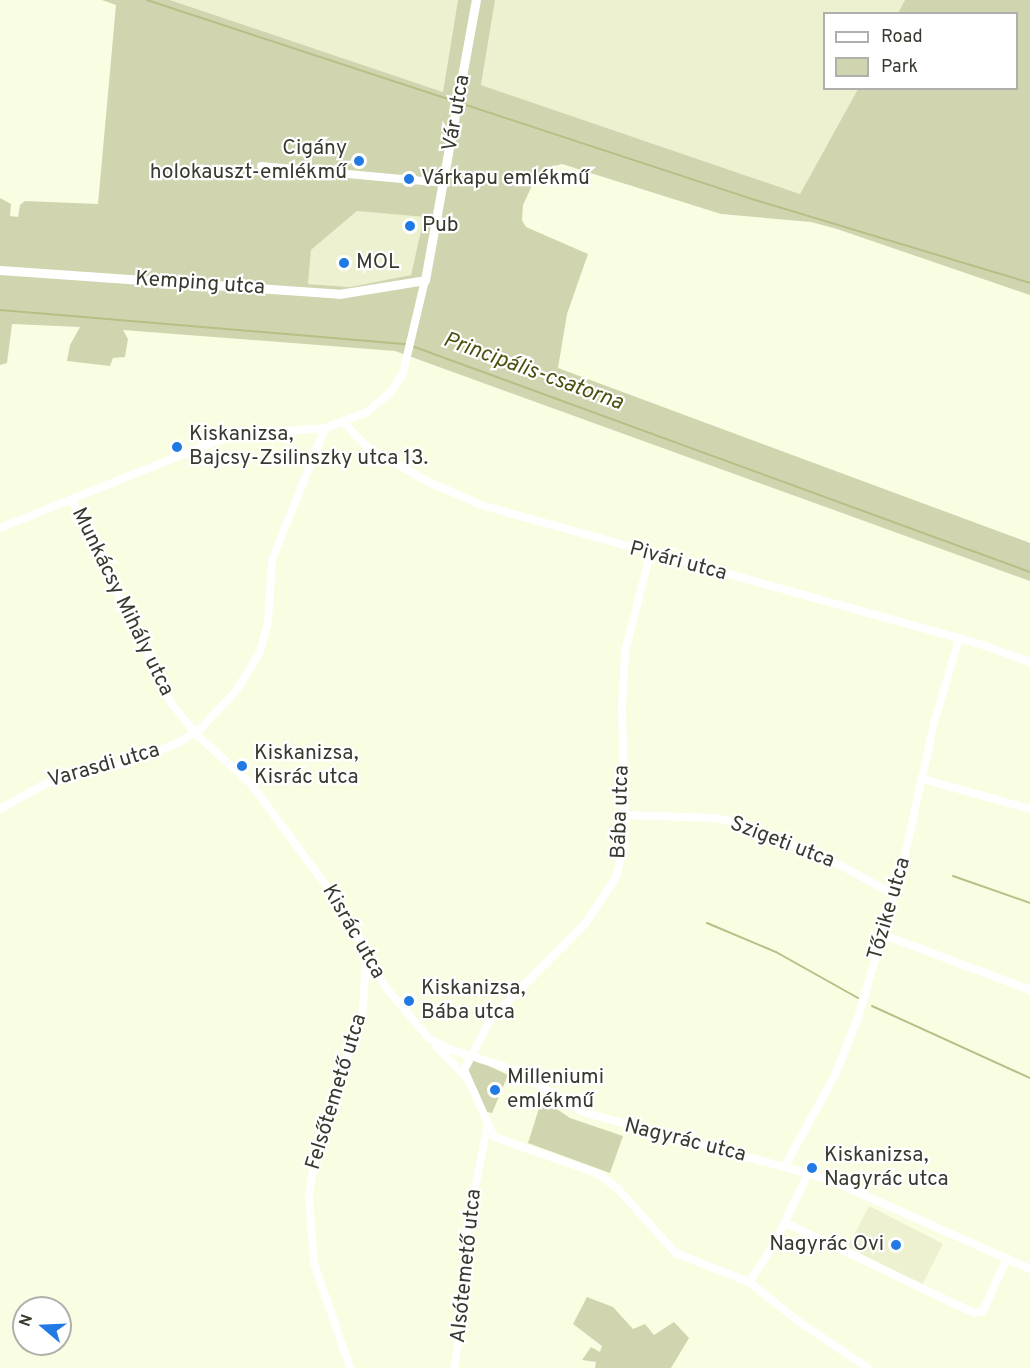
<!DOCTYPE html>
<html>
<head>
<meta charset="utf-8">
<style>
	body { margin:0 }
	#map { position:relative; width:1030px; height:1368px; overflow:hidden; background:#f9fde2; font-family:Overpass,sans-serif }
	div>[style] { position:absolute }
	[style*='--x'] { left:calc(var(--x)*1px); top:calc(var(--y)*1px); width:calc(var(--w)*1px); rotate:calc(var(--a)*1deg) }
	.built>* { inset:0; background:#edf1d0; transform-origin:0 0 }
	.green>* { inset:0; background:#d0d5af }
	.stream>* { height:2px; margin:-1px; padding:0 1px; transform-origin:1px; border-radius:1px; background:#b8be86 }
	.minor>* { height:8px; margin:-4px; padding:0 4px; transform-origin:4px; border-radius:4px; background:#fff }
	.major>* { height:9px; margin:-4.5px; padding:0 4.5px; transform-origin:4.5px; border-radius:4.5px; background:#fff }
	.dots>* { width:16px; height:16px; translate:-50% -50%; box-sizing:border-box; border:3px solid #fff; border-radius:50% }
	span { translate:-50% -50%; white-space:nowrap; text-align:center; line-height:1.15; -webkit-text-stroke:4.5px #fff; paint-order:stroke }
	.street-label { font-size:21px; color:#383a2f }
	.poi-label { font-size:21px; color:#383a2f }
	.right { translate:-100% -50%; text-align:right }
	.left { translate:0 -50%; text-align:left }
	.water-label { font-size:22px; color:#4c500f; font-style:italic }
	.legend { position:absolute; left:823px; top:12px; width:195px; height:78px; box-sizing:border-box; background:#fff; border:2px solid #afb0ac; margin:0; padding:8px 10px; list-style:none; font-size:18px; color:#383a2f }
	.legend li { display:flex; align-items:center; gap:12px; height:30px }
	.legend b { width:30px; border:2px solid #afb0ac }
	.north { position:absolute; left:12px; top:1296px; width:60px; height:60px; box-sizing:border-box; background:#fff; border:2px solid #afb0ac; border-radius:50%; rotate:289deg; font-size:16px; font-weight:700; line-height:24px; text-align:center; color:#383a2f }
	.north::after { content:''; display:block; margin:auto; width:21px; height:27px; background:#217ae4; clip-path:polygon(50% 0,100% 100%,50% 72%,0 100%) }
</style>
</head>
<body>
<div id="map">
	<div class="built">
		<i style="clip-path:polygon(170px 0,458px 0,443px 92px)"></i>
		<i style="clip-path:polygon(495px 0,905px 0,898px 13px,824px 14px,824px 88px,858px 89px,800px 194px,481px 85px)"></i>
		<i style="clip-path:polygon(357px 211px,424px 217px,411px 275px,350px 287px,308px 284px,311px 250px)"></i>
		<i style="left:869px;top:1206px;width:83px;height:46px;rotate:27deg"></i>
	</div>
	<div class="green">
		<i style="clip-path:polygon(evenodd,102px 0,170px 0,443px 92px,458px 0,495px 0,481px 85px,800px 194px,858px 89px,1016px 88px,1016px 14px,898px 13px,905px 0,1030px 0,1030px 295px,837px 229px,811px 222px,721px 214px,562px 164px,548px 168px,535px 179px,523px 205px,522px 220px,526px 227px,588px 254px,567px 314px,558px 368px,1030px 543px,1030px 581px,395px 351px,123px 330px,128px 339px,125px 357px,113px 358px,110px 366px,67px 361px,70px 345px,80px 327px,12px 324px,7px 363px,0 365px,0 198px,11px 204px,10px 216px,18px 217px,20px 205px,25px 201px,98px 204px,116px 5px,102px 0,357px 211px,424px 217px,411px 275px,350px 287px,308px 284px,311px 250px,357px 211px)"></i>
		<i style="clip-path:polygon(474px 1059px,508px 1075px,492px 1113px,487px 1112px,468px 1070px)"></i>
		<i style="clip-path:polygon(542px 1099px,570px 1118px,623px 1136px,610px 1173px,528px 1143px)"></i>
		<i style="clip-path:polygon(587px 1297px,613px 1307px,633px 1329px,645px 1324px,654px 1335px,674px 1322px,689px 1338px,671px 1368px,595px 1368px,596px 1362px,582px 1360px,591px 1347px,600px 1352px,602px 1346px,573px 1324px)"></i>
	</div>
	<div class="stream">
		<i style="--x:147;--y:0;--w:324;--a:18.2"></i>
		<i style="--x:460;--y:103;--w:307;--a:18.2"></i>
		<i style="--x:752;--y:199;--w:290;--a:16.8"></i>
		<i style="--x:0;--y:310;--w:408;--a:4.8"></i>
		<i style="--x:412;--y:346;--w:658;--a:20.09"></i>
		<i style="--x:953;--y:876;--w:82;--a:19.3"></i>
		<i style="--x:707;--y:923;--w:75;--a:22.8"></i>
		<i style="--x:776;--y:952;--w:94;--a:29.3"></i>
		<i style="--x:872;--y:1006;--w:174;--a:24.5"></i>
	</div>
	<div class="minor">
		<i style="--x:261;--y:166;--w:185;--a:5.3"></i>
		<i style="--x:344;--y:423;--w:35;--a:46"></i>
		<i style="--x:368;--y:448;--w:72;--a:29.1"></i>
		<i style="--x:431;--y:483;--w:55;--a:23.7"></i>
		<i style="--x:481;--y:505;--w:521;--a:15.58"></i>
		<i style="--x:983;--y:645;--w:50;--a:19.9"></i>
		<i style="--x:72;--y:499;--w:227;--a:64.1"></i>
		<i style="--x:171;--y:703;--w:38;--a:51"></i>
		<i style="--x:195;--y:733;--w:76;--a:42.3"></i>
		<i style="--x:251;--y:784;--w:158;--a:53.5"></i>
		<i style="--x:345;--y:911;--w:87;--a:62"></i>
		<i style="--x:386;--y:988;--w:66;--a:49.3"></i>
		<i style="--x:429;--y:1038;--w:23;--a:29"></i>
		<i style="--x:449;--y:1049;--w:69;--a:17.7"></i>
		<i style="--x:515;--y:1070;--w:80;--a:31.7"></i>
		<i style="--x:583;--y:1112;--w:254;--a:15.3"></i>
		<i style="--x:828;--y:1179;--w:221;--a:24"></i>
		<i style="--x:0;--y:528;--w:231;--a:-21.9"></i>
		<i style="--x:214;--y:442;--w:31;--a:-15"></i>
		<i style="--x:244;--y:434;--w:81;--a:-4.2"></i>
		<i style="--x:325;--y:428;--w:45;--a:-20.9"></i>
		<i style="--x:367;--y:412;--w:31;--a:-40"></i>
		<i style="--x:391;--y:392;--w:22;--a:-58"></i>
		<i style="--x:403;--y:373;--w:96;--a:-76.7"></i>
		<i style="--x:650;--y:555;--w:100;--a:104.5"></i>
		<i style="--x:625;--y:652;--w:57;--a:93"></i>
		<i style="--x:622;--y:709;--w:106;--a:88.4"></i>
		<i style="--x:625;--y:815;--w:30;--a:92"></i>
		<i style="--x:624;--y:845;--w:33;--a:104"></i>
		<i style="--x:616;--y:877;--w:56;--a:123.4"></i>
		<i style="--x:585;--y:924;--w:132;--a:135"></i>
		<i style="--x:492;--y:1017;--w:60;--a:117.8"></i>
		<i style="--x:464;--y:1070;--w:73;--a:65.9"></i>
		<i style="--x:494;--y:1137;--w:109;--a:19.3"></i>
		<i style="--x:597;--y:1173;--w:25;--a:37"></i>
		<i style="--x:617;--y:1188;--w:88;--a:47.8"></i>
		<i style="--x:676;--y:1253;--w:79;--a:21.7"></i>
		<i style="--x:749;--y:1282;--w:63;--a:38.5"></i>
		<i style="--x:798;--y:1321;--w:84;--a:33.9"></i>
		<i style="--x:923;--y:779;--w:111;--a:15.7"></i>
		<i style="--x:0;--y:809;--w:54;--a:-29"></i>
		<i style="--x:47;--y:783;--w:83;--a:-13.9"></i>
		<i style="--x:128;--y:763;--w:54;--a:-21.8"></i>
		<i style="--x:178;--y:743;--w:27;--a:-33"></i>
		<i style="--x:201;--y:728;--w:51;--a:-46.6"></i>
		<i style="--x:236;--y:691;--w:46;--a:-58.4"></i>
		<i style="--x:260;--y:652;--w:31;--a:-75"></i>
		<i style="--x:268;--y:622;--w:62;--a:-86.3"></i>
		<i style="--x:272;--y:560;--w:142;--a:-68.1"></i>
		<i style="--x:625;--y:815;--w:89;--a:1.9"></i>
		<i style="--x:714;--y:818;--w:25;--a:11"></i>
		<i style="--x:739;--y:823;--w:107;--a:22.5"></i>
		<i style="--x:838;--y:864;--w:65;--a:28.5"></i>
		<i style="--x:884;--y:935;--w:156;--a:20.6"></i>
		<i style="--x:436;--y:1046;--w:42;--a:46"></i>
		<i style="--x:785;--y:1166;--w:104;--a:-61.2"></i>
		<i style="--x:835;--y:1075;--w:61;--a:-68"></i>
		<i style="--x:858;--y:1018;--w:161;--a:-73.8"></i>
		<i style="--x:903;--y:863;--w:143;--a:-77.5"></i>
		<i style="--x:934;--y:723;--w:88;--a:-73.4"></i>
		<i style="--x:786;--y:1223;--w:208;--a:25.6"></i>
		<i style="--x:974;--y:1313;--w:9;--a:-13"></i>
		<i style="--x:983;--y:1311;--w:58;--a:-65.6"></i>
		<i style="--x:749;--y:1282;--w:47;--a:-56.3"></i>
		<i style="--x:775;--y:1243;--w:77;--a:-64.8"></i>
		<i style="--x:350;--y:1368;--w:111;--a:-108.9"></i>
		<i style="--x:314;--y:1263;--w:67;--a:-94.3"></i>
		<i style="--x:309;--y:1196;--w:40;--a:-81.5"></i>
		<i style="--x:315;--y:1156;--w:156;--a:-72"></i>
		<i style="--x:363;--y:1008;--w:50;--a:-86.6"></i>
		<i style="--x:454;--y:1368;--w:47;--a:-80.1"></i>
		<i style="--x:462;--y:1322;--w:93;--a:-86.9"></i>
		<i style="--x:467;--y:1229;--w:103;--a:-78.8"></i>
	</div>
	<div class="major">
		<i style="--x:0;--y:270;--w:340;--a:4"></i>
		<i style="--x:339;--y:294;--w:87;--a:-9.2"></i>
		<i style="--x:425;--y:280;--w:285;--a:-79.7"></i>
	</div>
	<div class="dots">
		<i style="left:359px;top:161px;background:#217ae4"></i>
		<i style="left:409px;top:179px;background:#217ae4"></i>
		<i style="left:410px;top:226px;background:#217ae4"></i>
		<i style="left:344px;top:263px;background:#217ae4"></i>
		<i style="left:177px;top:447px;background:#217ae4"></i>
		<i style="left:242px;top:766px;background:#217ae4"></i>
		<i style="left:409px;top:1001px;background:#217ae4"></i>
		<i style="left:495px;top:1090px;background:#217ae4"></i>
		<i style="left:812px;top:1168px;background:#217ae4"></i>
		<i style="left:896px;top:1245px;background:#217ae4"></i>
	</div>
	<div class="street-label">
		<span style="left:457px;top:113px;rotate:-80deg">Vár utca</span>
		<span style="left:200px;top:284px;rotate:4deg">Kemping utca</span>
		<span style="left:678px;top:562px;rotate:15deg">Pivári utca</span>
		<span style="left:122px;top:602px;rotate:64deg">Munkácsy Mihály utca</span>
		<span style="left:104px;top:766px;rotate:-16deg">Varasdi utca</span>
		<span style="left:621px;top:812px;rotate:-88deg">Bába utca</span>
		<span style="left:782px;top:843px;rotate:21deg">Szigeti utca</span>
		<span style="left:890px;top:909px;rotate:-74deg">Tőzike utca</span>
		<span style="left:353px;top:932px;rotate:60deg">Kisrác utca</span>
		<span style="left:337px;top:1092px;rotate:-73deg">Felsőtemető utca</span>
		<span style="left:685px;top:1141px;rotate:14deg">Nagyrác utca</span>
		<span style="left:467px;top:1266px;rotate:-84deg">Alsótemető utca</span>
	</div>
	<div class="poi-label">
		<span class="right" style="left:347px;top:161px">Cigány<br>holokauszt-emlékmű</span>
		<span class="left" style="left:421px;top:179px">Várkapu emlékmű</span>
		<span class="left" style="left:422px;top:226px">Pub</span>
		<span class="left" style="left:356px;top:263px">MOL</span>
		<span class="left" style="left:189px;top:447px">Kiskanizsa,<br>Bajcsy-Zsilinszky utca 13.</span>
		<span class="left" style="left:254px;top:766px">Kiskanizsa,<br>Kisrác utca</span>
		<span class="left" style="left:421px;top:1001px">Kiskanizsa,<br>Bába utca</span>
		<span class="left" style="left:507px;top:1090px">Milleniumi<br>emlékmű</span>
		<span class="left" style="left:824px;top:1168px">Kiskanizsa,<br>Nagyrác utca</span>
		<span class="right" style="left:884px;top:1245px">Nagyrác Ovi</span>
	</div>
	<div class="water-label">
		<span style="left:533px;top:372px;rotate:20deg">Principális-csatorna</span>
	</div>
	<ul class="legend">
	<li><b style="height:8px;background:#fff"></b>Road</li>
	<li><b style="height:16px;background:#d0d5af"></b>Park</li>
	</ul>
	<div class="north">N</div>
</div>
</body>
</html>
